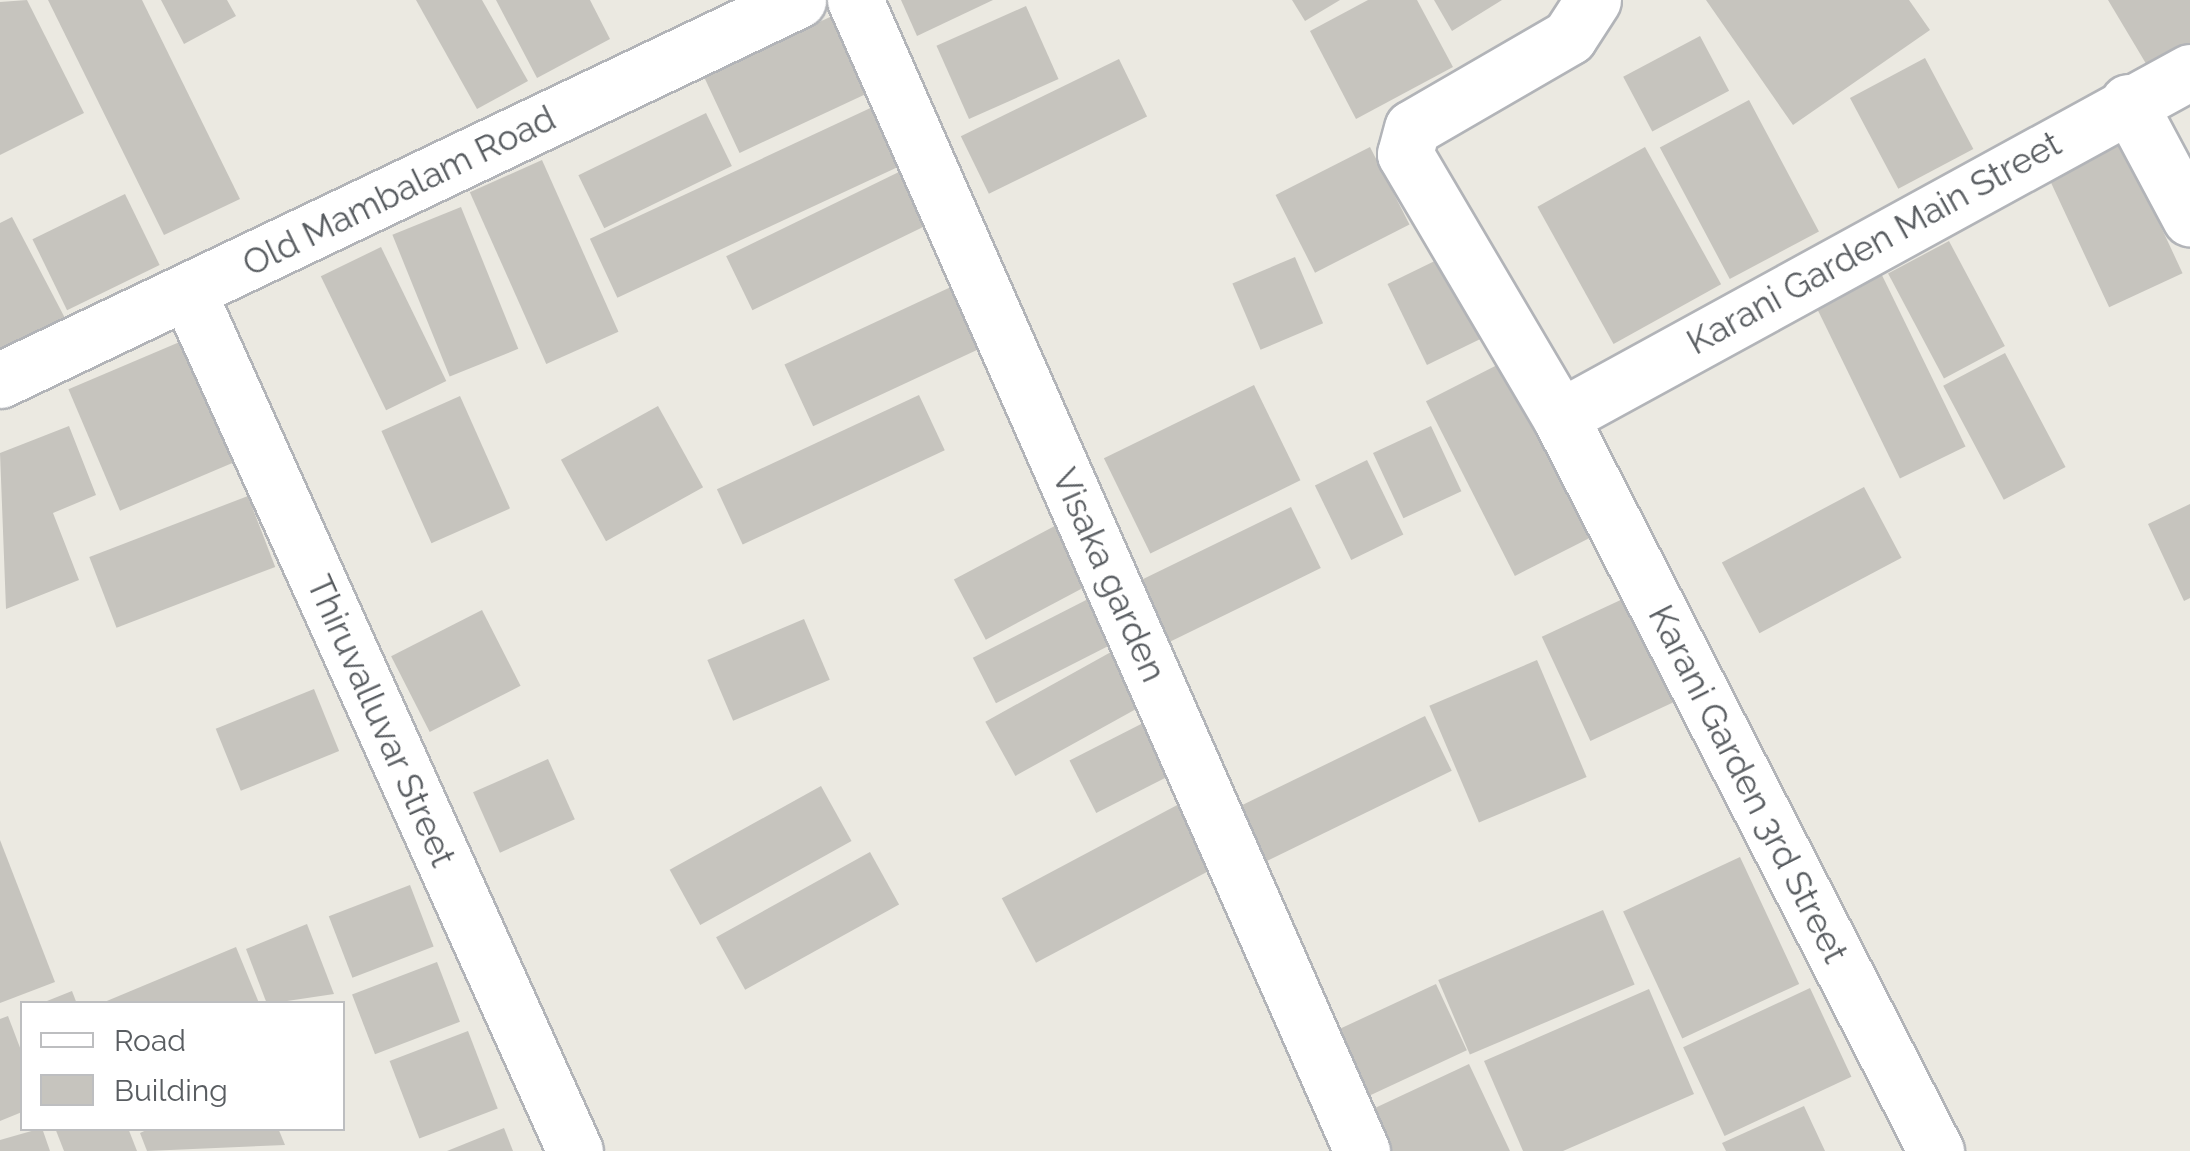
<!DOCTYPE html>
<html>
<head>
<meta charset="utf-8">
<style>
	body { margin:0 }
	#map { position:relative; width:2190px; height:1151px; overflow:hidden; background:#ebe9e1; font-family:Raleway,sans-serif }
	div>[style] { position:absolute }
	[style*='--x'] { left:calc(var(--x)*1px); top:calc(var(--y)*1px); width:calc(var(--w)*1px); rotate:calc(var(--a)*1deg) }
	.building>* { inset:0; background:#c6c4be; transform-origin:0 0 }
	.roads { filter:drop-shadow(2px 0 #b2b4b8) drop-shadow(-2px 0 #b2b4b8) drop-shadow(0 2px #b2b4b8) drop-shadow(0 -2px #b2b4b8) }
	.minor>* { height:55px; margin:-27.5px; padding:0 27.5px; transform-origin:27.5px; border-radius:27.5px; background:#fff }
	span { translate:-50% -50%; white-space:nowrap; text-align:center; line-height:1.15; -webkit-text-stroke:8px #fff; paint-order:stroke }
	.street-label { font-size:35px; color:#595d61 }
	.legend { position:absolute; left:20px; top:1001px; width:325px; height:130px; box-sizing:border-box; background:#fff; border:2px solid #bdbec0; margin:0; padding:12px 18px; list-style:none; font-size:30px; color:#595d61 }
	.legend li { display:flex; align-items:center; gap:20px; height:50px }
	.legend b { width:50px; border:2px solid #bdbec0 }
</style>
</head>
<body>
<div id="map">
	<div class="building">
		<i style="clip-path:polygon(27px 0,84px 113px,0 155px,0 2px)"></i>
		<i style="clip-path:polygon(48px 0,142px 0,240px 199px,164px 235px)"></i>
		<i style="clip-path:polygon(161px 0,227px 0,236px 16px,184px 44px)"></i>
		<i style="clip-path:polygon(416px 0,482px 0,528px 81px,477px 109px)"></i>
		<i style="clip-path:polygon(496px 0,590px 0,610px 39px,537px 78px)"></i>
		<i style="clip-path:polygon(901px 0,993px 0,917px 36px)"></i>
		<i style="clip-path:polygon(1292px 0,1340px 0,1305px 21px)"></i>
		<i style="clip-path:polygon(1368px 0,1417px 0,1453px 67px,1356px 119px,1310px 31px)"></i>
		<i style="clip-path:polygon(1434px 0,1502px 0,1452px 31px)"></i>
		<i style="clip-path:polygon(1706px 0,1909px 0,1930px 30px,1793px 125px)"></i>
		<i style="clip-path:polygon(2108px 0,2190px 0,2190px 49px,2151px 72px)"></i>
		<i style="left:1026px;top:6px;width:80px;height:98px;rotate:66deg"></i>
		<i style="left:845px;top:10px;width:85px;height:156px;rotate:65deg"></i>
		<i style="left:1700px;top:36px;width:62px;height:87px;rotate:62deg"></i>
		<i style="left:1925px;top:58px;width:103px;height:85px;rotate:62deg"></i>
		<i style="left:1119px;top:59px;width:64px;height:176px;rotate:64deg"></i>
		<i style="left:1749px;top:100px;width:149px;height:101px;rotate:62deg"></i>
		<i style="left:879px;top:104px;width:65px;height:319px;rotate:65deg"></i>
		<i style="left:706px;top:113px;width:59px;height:142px;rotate:64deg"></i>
		<i style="left:2120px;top:139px;width:148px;height:81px;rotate:65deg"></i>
		<i style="left:1370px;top:147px;width:87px;height:106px;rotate:63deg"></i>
		<i style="left:1645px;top:147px;width:157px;height:123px;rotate:61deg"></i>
		<i style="left:542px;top:160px;width:188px;height:79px;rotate:66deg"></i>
		<i style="left:905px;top:169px;width:60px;height:199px;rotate:64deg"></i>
		<i style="left:125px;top:194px;width:79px;height:103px;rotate:64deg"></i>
		<i style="left:461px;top:207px;width:153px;height:74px;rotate:68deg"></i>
		<i style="clip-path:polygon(12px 217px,66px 320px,0 354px,0 223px)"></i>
		<i style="left:1949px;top:241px;width:119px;height:69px;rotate:62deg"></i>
		<i style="left:381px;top:247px;width:149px;height:67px;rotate:64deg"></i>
		<i style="left:1445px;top:256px;width:90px;height:64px;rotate:64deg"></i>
		<i style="left:1295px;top:257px;width:72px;height:68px;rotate:67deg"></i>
		<i style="left:1877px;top:265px;width:202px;height:73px;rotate:64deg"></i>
		<i style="left:953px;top:286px;width:68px;height:186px;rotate:65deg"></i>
		<i style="left:189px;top:338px;width:132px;height:131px;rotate:67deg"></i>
		<i style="left:2005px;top:353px;width:129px;height:70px;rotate:62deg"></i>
		<i style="left:1507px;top:360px;width:196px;height:91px;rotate:63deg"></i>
		<i style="left:1254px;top:385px;width:106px;height:167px;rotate:64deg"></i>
		<i style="left:919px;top:395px;width:61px;height:223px;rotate:65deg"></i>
		<i style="left:460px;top:396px;width:123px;height:86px;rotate:66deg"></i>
		<i style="left:658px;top:406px;width:93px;height:111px;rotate:61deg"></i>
		<i style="clip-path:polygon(69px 426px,96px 495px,53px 513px,79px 580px,6px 609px,0 453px)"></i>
		<i style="left:1431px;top:426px;width:72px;height:64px;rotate:65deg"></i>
		<i style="left:1367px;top:460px;width:83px;height:58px;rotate:64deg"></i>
		<i style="left:1864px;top:487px;width:80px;height:161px;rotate:62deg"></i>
		<i style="left:248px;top:496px;width:76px;height:170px;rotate:69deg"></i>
		<i style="clip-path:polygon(2190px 504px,2190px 598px,2184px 601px,2148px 524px)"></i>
		<i style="left:1291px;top:507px;width:68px;height:177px;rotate:64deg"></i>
		<i style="left:1066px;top:520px;width:68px;height:127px;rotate:62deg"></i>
		<i style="left:1094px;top:596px;width:51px;height:136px;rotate:63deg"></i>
		<i style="left:1627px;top:597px;width:115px;height:94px;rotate:65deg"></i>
		<i style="left:482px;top:610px;width:85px;height:102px;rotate:63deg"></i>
		<i style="left:804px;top:619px;width:66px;height:105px;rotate:67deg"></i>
		<i style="left:1120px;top:647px;width:62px;height:154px;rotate:61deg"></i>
		<i style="left:1537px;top:660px;width:127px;height:117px;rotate:67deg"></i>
		<i style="left:314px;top:689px;width:67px;height:106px;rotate:68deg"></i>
		<i style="left:1425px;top:716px;width:61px;height:214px;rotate:64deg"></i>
		<i style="left:1147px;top:721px;width:59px;height:87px;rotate:63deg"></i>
		<i style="left:548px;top:759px;width:66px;height:82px;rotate:66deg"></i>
		<i style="left:821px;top:786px;width:63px;height:173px;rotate:61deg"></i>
		<i style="left:1181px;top:803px;width:73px;height:203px;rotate:62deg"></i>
		<i style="clip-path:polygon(0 840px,55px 982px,0 1003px)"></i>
		<i style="left:870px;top:852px;width:60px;height:176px;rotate:61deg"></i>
		<i style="left:1740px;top:857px;width:140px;height:129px;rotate:65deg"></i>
		<i style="left:410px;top:885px;width:66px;height:87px;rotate:69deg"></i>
		<i style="left:1603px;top:910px;width:81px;height:179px;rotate:67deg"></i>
		<i style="clip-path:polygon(307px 924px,334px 994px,267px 1004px,246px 949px)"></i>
		<i style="clip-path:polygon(236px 947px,259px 1003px,102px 1003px)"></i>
		<i style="left:437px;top:962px;width:64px;height:91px;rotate:69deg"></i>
		<i style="left:1436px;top:984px;width:73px;height:116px;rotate:65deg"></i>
		<i style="left:1810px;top:988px;width:98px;height:140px;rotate:65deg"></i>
		<i style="clip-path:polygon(1649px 989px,1694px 1094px,1563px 1151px,1523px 1151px,1484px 1061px)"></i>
		<i style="clip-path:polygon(72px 991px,77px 1004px,42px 1004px,42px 1003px)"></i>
		<i style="clip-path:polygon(8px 1016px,22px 1053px,22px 1112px,0 1121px,0 1019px)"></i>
		<i style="left:468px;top:1031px;width:83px;height:84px;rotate:69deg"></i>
		<i style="clip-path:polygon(1469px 1064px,1510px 1151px,1376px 1151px,1360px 1115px)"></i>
		<i style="clip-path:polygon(1804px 1106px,1825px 1151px,1726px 1151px,1722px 1143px)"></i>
		<i style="clip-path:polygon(42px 1128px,50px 1151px,0 1151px,0 1140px)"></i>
		<i style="clip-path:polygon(55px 1128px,128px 1128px,137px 1151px,64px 1151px)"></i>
		<i style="clip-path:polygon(151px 1128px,278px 1128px,285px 1145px,147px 1151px,140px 1133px)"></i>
		<i style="clip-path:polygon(504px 1128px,513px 1151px,447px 1151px)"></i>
	</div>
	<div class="roads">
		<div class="minor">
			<i style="--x:855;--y:0;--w:1258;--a:66.23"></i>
			<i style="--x:1593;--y:0;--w:44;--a:123"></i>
			<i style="--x:1569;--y:37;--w:181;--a:149.9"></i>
			<i style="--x:1412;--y:128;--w:27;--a:105"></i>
			<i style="--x:1405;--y:154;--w:305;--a:59.5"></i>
			<i style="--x:1560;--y:417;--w:825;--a:62.88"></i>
			<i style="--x:2128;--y:102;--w:132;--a:61.9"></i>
			<i style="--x:188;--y:292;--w:942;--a:65.75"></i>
			<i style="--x:0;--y:380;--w:884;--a:-25.46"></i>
			<i style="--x:1560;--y:417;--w:718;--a:-28.71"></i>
		</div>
	</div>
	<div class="street-label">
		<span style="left:399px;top:191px;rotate:-26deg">Old Mambalam Road</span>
		<span style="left:1874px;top:243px;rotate:-29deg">Karani Garden Main Street</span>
		<span style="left:1109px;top:575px;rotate:66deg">Visaka garden</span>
		<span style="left:381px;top:721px;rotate:66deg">Thiruvalluvar Street</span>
		<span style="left:1748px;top:784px;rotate:63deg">Karani Garden 3rd Street</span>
	</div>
	<ul class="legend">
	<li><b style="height:12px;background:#fff"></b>Road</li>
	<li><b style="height:28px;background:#c6c4be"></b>Building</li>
	</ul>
</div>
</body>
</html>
